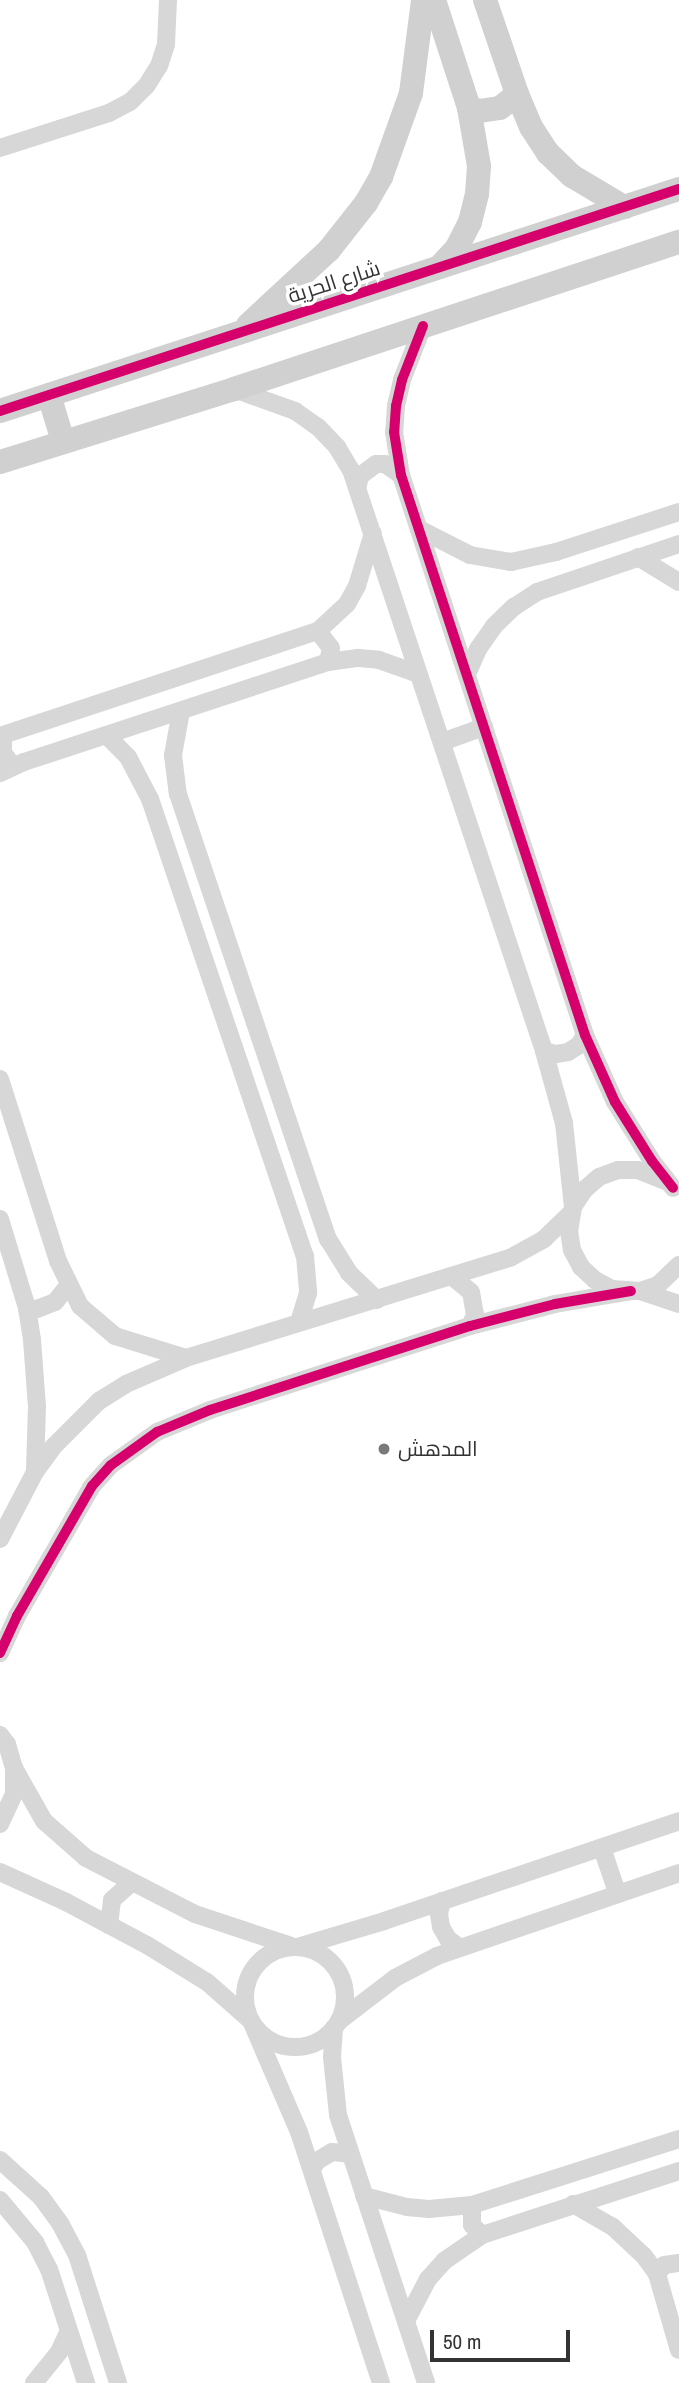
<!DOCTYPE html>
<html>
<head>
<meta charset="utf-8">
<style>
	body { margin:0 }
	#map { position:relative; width:679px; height:2383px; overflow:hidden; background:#fff; font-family:"Archivo Narrow",Cairo,sans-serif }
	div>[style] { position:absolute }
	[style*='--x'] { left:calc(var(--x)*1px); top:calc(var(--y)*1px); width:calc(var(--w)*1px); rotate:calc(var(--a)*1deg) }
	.street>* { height:18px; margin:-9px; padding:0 9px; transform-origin:9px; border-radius:9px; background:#d7d7d7 }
	.street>.ring { margin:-9px; padding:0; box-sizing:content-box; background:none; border:18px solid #d7d7d7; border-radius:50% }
	.secondary>* { height:24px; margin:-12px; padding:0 12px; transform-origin:12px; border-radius:12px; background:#d0d0d0 }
	.cycleway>* { height:10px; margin:-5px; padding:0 5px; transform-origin:5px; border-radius:5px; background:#d6006c }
	.dots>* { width:19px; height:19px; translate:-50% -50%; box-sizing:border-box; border:4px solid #fff; border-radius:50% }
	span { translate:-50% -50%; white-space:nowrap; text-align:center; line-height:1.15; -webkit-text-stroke:7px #fff; paint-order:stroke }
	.street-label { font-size:21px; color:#333 }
	.poi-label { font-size:21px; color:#333 }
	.left { translate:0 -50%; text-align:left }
	.scale { position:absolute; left:430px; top:2330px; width:140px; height:32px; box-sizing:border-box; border:4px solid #333; border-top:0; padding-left:9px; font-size:21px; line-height:24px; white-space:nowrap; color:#333; -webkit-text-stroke:5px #fff; paint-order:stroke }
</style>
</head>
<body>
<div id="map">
	<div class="street">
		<i style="--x:0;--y:148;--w:114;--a:-17.8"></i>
		<i style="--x:109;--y:113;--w:24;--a:-28"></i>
		<i style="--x:130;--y:102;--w:24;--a:-45"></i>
		<i style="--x:147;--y:85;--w:22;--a:-58"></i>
		<i style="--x:159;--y:66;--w:23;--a:-72"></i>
		<i style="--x:166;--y:44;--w:44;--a:-87.4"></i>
		<i style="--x:423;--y:326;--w:58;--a:111.3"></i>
		<i style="--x:402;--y:380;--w:27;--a:103"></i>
		<i style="--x:396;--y:406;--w:26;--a:94"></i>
		<i style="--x:394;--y:432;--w:44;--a:80.8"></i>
		<i style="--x:401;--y:475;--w:589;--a:71.81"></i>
		<i style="--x:585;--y:1035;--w:73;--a:65.9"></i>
		<i style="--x:615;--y:1102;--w:70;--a:57.9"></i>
		<i style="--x:652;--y:1161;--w:34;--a:52"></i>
		<i style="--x:234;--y:389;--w:65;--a:19.8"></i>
		<i style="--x:295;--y:411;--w:28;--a:35"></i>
		<i style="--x:318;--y:427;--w:28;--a:46"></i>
		<i style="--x:337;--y:447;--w:27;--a:59"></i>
		<i style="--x:351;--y:470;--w:612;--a:71.62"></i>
		<i style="--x:544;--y:1051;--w:75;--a:74.5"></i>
		<i style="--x:564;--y:1123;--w:84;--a:83.9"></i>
		<i style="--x:358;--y:485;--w:9;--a:-77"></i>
		<i style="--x:360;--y:476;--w:20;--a:-37"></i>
		<i style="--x:376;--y:464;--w:9;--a:0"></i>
		<i style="--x:385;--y:464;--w:19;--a:35"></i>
		<i style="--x:419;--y:529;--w:57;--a:27"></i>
		<i style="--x:470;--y:555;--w:42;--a:9.7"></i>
		<i style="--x:511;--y:562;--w:46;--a:-12.5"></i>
		<i style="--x:556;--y:552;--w:129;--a:-18"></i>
		<i style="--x:638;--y:557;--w:48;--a:31.4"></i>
		<i style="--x:318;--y:631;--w:21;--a:53"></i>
		<i style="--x:331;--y:648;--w:14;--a:102"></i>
		<i style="--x:467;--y:674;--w:27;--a:-66"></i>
		<i style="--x:478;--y:649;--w:28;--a:-55"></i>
		<i style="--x:494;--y:626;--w:28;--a:-44"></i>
		<i style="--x:514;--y:607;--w:27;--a:-33"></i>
		<i style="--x:537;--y:592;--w:150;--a:-18.7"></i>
		<i style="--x:181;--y:711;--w:45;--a:100.3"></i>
		<i style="--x:173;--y:755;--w:39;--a:83"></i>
		<i style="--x:178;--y:794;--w:470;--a:71.4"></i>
		<i style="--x:328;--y:1239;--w:40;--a:58"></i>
		<i style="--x:349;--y:1273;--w:39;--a:44"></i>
		<i style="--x:106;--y:735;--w:31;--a:45"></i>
		<i style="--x:128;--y:757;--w:47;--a:62.4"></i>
		<i style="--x:150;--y:799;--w:483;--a:71.3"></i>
		<i style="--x:305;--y:1256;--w:37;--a:85"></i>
		<i style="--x:308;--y:1293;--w:30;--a:107"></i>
		<i style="--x:0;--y:736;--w:335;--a:-18.3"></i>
		<i style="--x:318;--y:631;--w:40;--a:-43"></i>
		<i style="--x:347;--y:604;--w:21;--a:-61"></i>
		<i style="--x:357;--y:586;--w:55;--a:-73.2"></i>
		<i style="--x:3;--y:736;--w:17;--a:90"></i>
		<i style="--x:3;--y:753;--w:16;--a:52"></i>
		<i style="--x:442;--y:742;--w:45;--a:-19.7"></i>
		<i style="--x:0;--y:773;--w:26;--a:-25"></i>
		<i style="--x:24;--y:762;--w:320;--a:-18.2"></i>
		<i style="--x:328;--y:662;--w:30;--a:-8"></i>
		<i style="--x:358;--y:658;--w:21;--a:5"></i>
		<i style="--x:379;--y:660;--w:42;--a:19.3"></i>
		<i style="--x:544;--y:1051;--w:12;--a:14"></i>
		<i style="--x:556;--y:1054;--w:12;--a:-9"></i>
		<i style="--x:568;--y:1052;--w:13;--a:-32"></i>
		<i style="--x:579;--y:1045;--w:12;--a:-59"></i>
		<i style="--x:0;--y:1079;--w:191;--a:72.3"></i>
		<i style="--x:58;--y:1261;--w:50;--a:63.9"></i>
		<i style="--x:80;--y:1306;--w:46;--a:40.6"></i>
		<i style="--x:115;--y:1336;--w:74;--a:17.2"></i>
		<i style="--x:665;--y:1181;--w:29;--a:-158"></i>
		<i style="--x:638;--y:1170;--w:20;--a:180"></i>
		<i style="--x:618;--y:1170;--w:20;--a:160"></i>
		<i style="--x:599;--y:1177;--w:20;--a:139"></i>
		<i style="--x:584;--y:1190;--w:20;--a:123"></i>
		<i style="--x:573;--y:1207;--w:24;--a:99"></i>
		<i style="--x:569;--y:1231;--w:19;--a:81"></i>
		<i style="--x:572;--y:1250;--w:19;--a:62"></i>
		<i style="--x:581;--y:1267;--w:19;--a:43"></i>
		<i style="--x:595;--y:1280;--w:19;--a:28"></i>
		<i style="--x:612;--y:1289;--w:28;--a:4"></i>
		<i style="--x:640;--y:1291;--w:19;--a:-18"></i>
		<i style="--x:658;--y:1285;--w:29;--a:-44"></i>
		<i style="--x:0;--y:1219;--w:93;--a:73.1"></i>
		<i style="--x:27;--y:1308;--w:32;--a:81"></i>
		<i style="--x:32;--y:1340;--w:66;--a:85.7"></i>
		<i style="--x:37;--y:1406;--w:64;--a:91.8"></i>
		<i style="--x:453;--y:1277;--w:23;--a:40"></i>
		<i style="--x:471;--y:1292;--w:23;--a:80"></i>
		<i style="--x:475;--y:1315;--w:12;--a:114"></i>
		<i style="--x:640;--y:1291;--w:41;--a:18.4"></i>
		<i style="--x:27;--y:1308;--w:10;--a:6"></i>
		<i style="--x:37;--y:1309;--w:19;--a:-21"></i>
		<i style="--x:55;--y:1302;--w:21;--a:-51"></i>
		<i style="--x:0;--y:1539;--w:76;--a:-62.4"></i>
		<i style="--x:35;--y:1472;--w:32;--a:-54"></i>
		<i style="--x:54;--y:1446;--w:64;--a:-45"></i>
		<i style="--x:99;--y:1401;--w:32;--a:-32"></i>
		<i style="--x:126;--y:1384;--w:65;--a:-23.4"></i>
		<i style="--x:186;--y:1358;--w:339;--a:-17.2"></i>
		<i style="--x:510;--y:1258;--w:39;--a:-29"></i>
		<i style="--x:544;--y:1239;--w:39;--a:-44"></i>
		<i style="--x:0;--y:1653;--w:41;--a:-65.3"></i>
		<i style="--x:17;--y:1616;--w:150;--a:-60"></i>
		<i style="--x:92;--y:1486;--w:28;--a:-48"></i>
		<i style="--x:111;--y:1465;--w:57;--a:-35.7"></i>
		<i style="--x:157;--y:1432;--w:57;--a:-22.5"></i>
		<i style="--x:210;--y:1410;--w:273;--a:-17.9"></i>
		<i style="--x:470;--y:1326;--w:88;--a:-14.5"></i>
		<i style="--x:555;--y:1304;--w:77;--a:-9.7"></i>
		<i style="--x:0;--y:1735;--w:11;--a:52"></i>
		<i style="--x:7;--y:1744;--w:25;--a:74"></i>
		<i style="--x:14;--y:1768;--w:26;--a:90"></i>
		<i style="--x:14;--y:1794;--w:33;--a:115"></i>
		<i style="--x:14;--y:1768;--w:61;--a:60.5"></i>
		<i style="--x:44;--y:1821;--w:56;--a:41.4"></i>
		<i style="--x:86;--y:1858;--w:123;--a:27.2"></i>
		<i style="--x:195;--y:1914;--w:101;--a:18.4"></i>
		<i style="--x:602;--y:1848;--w:46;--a:71.2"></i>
		<i style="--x:0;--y:1872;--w:72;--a:24.4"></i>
		<i style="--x:66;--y:1902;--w:92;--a:28"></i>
		<i style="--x:147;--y:1945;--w:70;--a:31.7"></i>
		<i style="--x:207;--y:1982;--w:56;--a:41.4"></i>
		<i style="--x:442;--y:1901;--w:13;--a:103"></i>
		<i style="--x:439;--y:1914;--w:13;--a:81"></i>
		<i style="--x:441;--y:1927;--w:14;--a:60"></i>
		<i style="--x:448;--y:1939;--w:14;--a:36"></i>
		<i style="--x:109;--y:1925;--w:25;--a:-83"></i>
		<i style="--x:112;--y:1900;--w:24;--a:-42"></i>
		<i style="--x:297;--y:1947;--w:91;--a:-16.6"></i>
		<i style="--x:384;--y:1921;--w:311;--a:-18.7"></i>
		<i class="ring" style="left:245px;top:1947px;width:82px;height:82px"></i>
		<i style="--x:339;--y:2021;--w:71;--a:-37.5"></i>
		<i style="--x:395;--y:1978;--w:47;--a:-27.6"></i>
		<i style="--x:437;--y:1956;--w:256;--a:-18.9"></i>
		<i style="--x:252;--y:2023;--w:119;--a:66.7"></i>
		<i style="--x:299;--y:2132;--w:264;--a:71.9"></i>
		<i style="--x:334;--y:2028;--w:29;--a:94"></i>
		<i style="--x:332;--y:2057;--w:58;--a:84.1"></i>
		<i style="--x:338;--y:2115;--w:282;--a:71.8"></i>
		<i style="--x:0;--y:2160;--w:55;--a:42.1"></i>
		<i style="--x:41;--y:2197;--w:34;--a:54"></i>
		<i style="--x:61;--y:2225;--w:34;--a:62"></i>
		<i style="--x:77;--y:2255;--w:134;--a:72.2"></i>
		<i style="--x:312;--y:2169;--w:9;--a:-58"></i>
		<i style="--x:317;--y:2161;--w:17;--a:-31"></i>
		<i style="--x:332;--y:2152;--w:18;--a:6"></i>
		<i style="--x:364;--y:2196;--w:44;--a:14.3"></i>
		<i style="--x:407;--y:2207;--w:22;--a:5"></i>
		<i style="--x:429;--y:2209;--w:43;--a:-5.3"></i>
		<i style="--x:472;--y:2205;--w:217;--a:-17.7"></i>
		<i style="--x:0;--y:2200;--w:55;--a:50.2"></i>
		<i style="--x:35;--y:2242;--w:30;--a:63"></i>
		<i style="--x:49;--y:2269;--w:120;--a:72"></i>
		<i style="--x:573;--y:2204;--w:46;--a:29.9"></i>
		<i style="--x:613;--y:2227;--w:42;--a:43.1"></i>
		<i style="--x:644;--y:2256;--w:22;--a:54"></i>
		<i style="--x:657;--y:2274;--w:79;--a:73.9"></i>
		<i style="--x:472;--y:2205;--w:20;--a:90"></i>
		<i style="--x:472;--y:2225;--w:14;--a:45"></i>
		<i style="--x:657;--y:2274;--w:11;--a:-52"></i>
		<i style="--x:664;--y:2265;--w:15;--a:-8"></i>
		<i style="--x:406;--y:2321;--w:47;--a:-62.4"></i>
		<i style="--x:428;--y:2279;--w:24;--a:-48"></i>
		<i style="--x:444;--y:2261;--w:46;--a:-34.4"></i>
		<i style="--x:482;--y:2235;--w:207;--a:-18"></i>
		<i style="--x:34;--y:2383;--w:40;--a:-51"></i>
		<i style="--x:59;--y:2352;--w:23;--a:-65"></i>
	</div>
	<div class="secondary">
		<i style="--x:434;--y:0;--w:114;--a:72"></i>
		<i style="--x:469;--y:108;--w:59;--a:80.2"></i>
		<i style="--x:479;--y:166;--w:28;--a:94"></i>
		<i style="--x:477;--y:194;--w:29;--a:104"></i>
		<i style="--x:470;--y:222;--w:29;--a:117"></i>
		<i style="--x:457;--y:248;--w:26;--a:133"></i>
		<i style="--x:485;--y:0;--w:99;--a:71.2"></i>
		<i style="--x:517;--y:94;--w:36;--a:67"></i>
		<i style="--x:531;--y:127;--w:31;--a:57"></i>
		<i style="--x:548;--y:153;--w:33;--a:44"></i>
		<i style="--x:572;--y:176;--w:61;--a:30.8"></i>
		<i style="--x:469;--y:108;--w:11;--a:15"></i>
		<i style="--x:480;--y:111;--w:20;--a:-9"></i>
		<i style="--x:500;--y:108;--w:22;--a:-39"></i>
		<i style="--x:248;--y:325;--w:110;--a:-42.8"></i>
		<i style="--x:329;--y:250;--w:60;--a:-51.8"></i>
		<i style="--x:366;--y:203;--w:30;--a:-60"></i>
		<i style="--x:381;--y:177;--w:89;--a:-70.3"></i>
		<i style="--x:411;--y:93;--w:94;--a:-82.6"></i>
		<i style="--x:49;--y:395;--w:48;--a:73.1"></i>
		<i style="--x:0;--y:411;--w:714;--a:-18.11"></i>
		<i style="--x:0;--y:462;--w:245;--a:-17.3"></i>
		<i style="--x:234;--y:389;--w:469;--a:-18.3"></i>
	</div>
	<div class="cycleway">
		<i style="--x:423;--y:326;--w:58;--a:111.3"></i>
		<i style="--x:402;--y:380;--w:27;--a:103"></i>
		<i style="--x:396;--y:406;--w:26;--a:94"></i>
		<i style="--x:394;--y:432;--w:44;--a:80.8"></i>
		<i style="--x:401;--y:475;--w:589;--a:71.81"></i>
		<i style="--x:585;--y:1035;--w:73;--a:65.9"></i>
		<i style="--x:615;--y:1102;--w:70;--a:57.9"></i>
		<i style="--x:652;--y:1161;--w:34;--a:52"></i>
		<i style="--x:0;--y:411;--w:714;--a:-18.11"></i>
		<i style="--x:0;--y:1653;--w:41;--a:-65.3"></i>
		<i style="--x:17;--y:1616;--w:150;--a:-60"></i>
		<i style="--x:92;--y:1486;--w:28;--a:-48"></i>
		<i style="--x:111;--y:1465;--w:57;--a:-35.7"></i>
		<i style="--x:157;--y:1432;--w:57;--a:-22.5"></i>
		<i style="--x:210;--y:1410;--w:273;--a:-17.9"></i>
		<i style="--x:470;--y:1326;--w:88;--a:-14.5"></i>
		<i style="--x:555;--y:1304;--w:77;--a:-9.7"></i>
	</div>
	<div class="dots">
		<i style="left:384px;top:1449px;background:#7a7a7a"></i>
	</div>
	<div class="street-label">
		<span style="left:334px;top:282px;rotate:-18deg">شارع الحرية</span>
	</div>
	<div class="poi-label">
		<span class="left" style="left:398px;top:1449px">المدهش</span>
	</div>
	<div class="scale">50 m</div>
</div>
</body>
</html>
